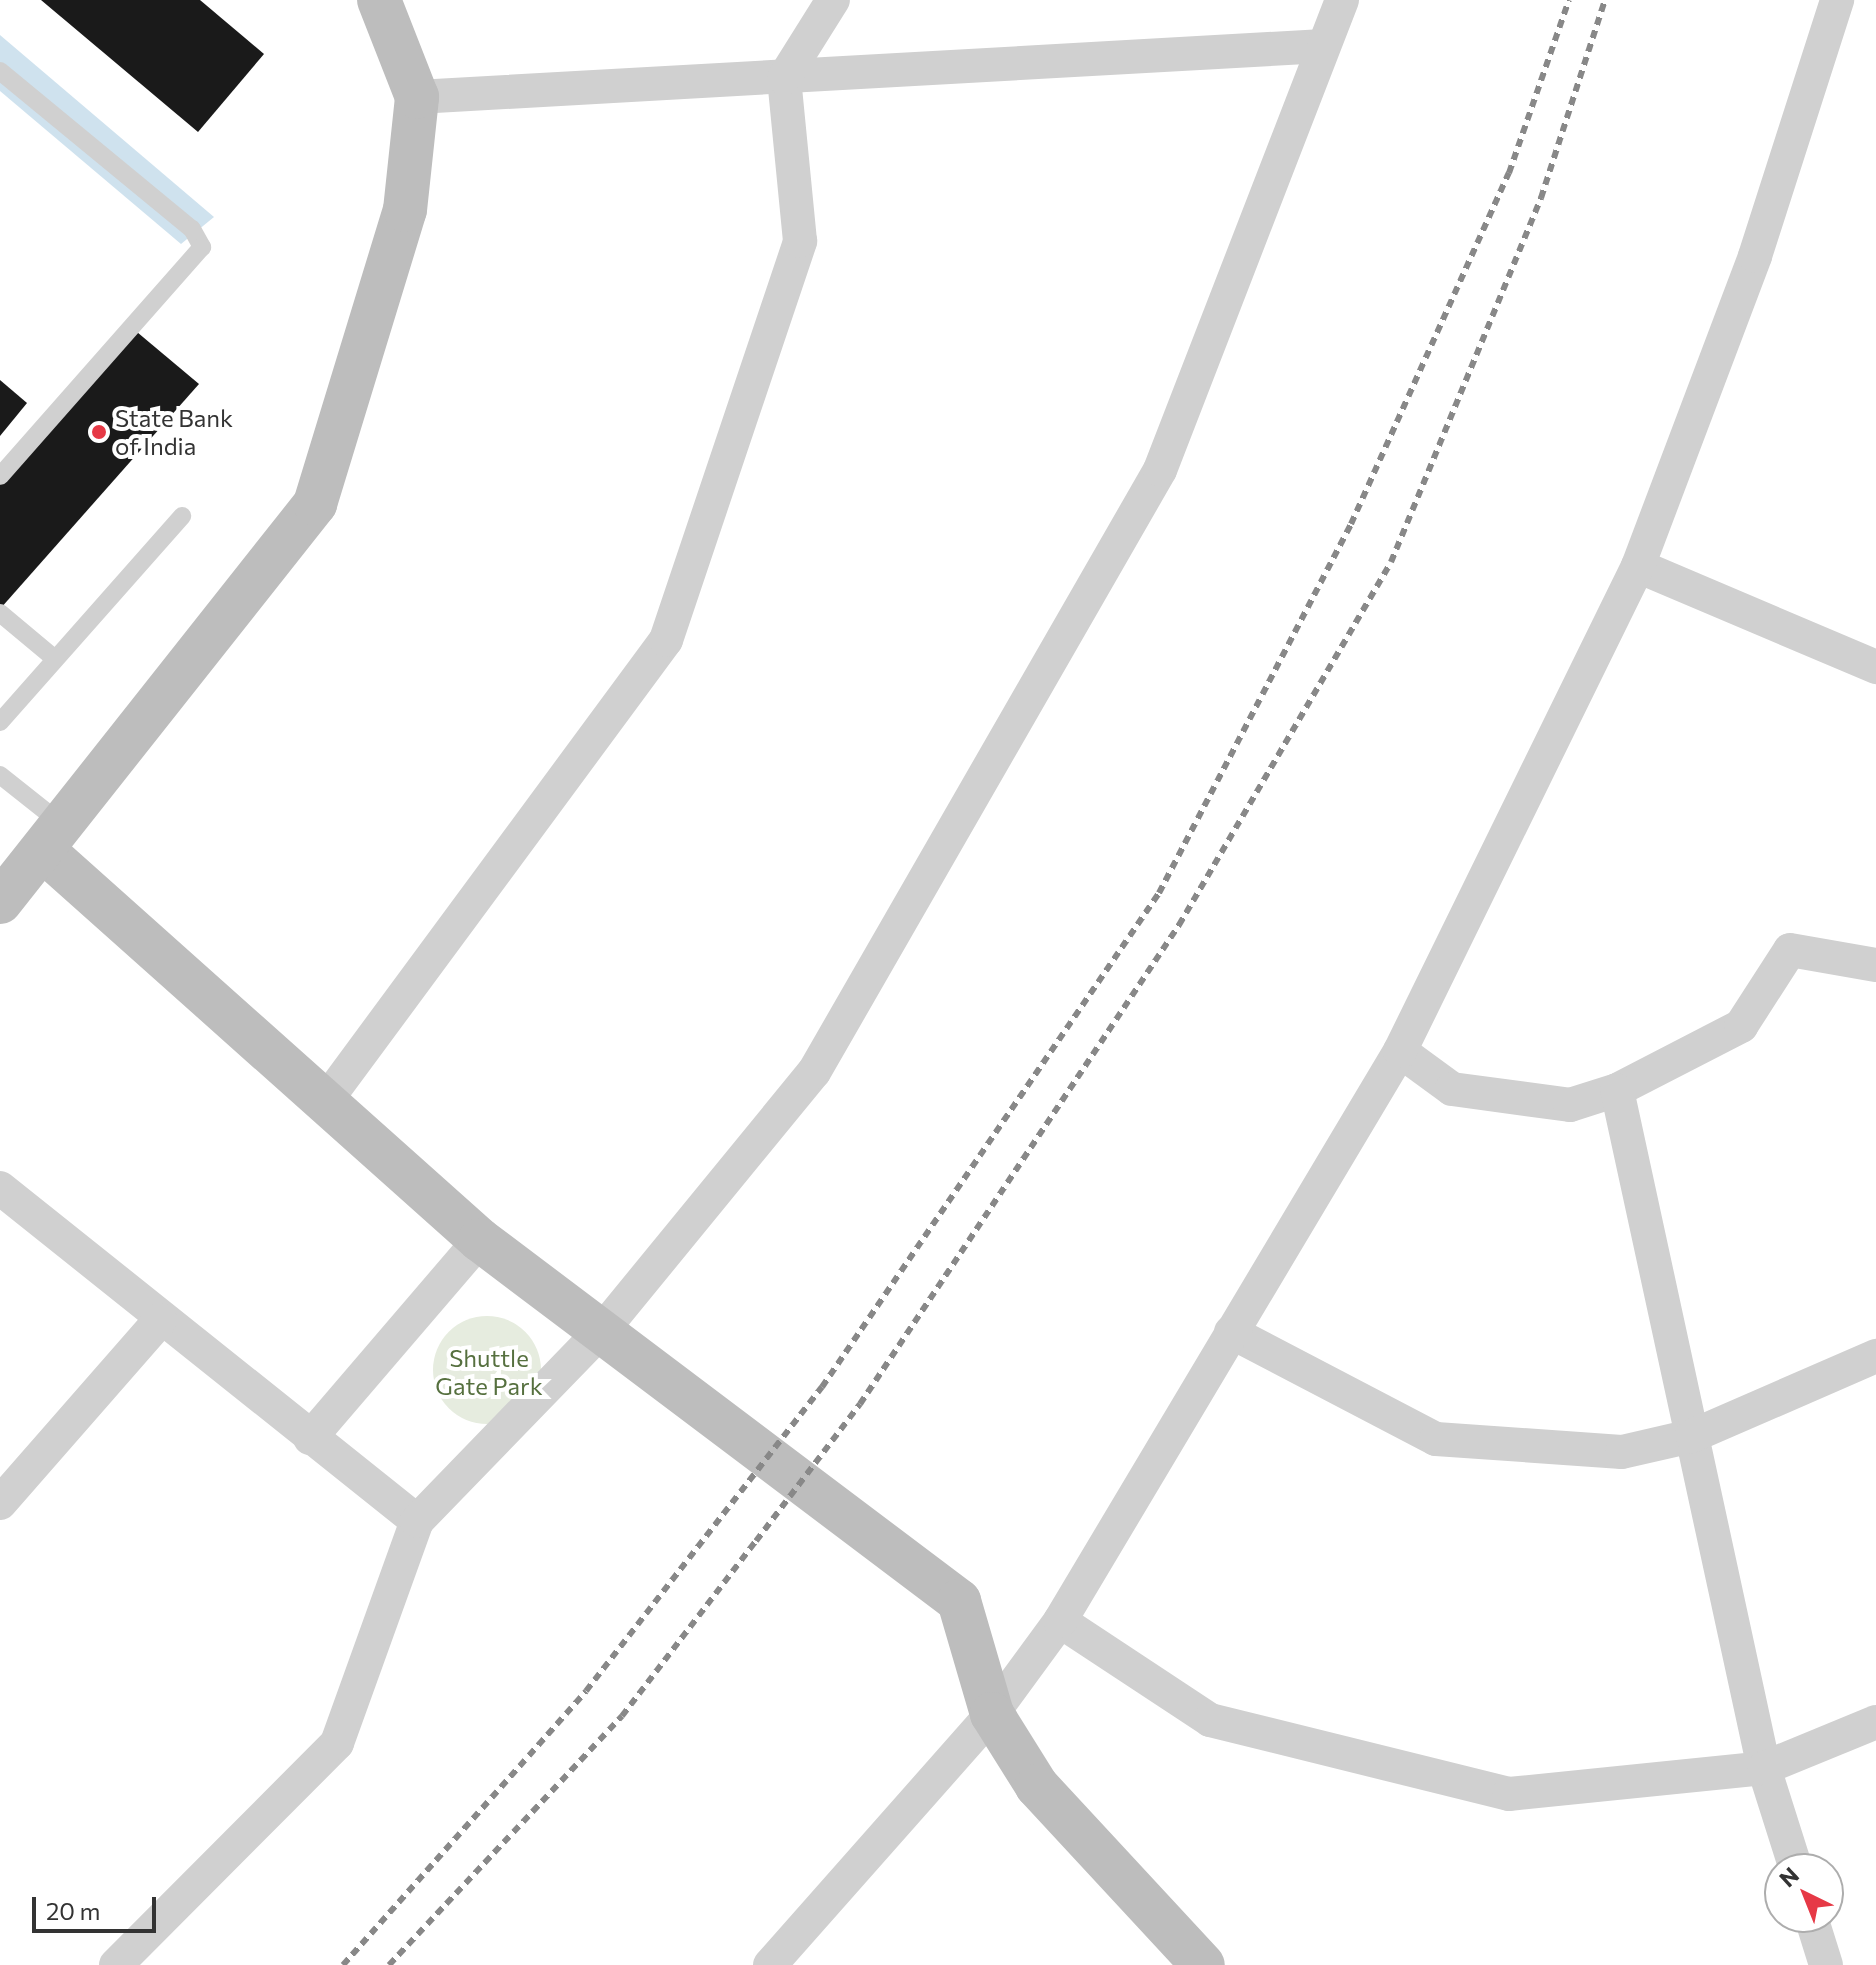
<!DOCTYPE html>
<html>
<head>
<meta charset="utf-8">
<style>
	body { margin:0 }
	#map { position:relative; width:1876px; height:1965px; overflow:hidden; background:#fff; font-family:Commissioner,sans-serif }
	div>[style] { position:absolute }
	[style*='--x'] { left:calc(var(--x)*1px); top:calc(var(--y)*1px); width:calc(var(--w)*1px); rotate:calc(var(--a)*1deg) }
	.green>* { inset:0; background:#e6ecdf }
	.round { border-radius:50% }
	.water>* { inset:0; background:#cfe2ee }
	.building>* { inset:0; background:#1a1a1a }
	.lane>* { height:18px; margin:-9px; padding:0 9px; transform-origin:9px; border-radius:9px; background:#d0d0d0 }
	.street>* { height:34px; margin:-17px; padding:0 17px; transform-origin:17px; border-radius:17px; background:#d0d0d0 }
	.secondary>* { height:44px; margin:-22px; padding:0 22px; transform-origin:22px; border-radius:22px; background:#bdbdbd }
	.rail>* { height:6px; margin-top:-3px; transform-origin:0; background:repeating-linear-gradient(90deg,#888 0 8px,transparent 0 14px) }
	.dots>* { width:22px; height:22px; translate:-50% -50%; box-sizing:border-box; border:4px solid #fff; border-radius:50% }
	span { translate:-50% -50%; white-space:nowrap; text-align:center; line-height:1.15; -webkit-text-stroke:8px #fff; paint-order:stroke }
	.poi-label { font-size:24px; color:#333 }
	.left { translate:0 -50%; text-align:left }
	.park-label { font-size:24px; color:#56703f }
	.north { position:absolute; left:1764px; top:1853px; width:80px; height:80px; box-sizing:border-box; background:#fff; border:2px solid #adadad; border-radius:50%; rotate:317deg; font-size:22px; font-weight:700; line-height:32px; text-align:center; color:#333 }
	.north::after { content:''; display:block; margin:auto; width:28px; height:36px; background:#e63946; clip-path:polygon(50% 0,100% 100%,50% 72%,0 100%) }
	.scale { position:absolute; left:32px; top:1897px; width:124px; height:36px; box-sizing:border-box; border:4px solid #333; border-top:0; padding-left:10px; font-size:24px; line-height:28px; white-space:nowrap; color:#333; -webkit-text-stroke:6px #fff; paint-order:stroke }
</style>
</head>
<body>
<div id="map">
	<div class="green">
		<i class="round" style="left:433px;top:1316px;width:108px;height:108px"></i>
	</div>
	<div class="water">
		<i style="clip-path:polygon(0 35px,214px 217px,181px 244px,0 91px)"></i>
	</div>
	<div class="building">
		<i style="clip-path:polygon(41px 0,200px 0,264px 54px,198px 132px)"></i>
		<i style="clip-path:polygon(131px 327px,199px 384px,0 609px,0 479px)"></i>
		<i style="clip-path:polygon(0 380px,27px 403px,0 436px)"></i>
	</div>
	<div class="lane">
		<i style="--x:0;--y:71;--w:249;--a:39.5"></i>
		<i style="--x:192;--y:229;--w:21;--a:61"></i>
		<i style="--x:202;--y:247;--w:305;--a:131.4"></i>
		<i style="--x:0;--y:613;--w:70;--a:39.8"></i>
		<i style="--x:0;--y:722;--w:275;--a:-48.5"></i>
		<i style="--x:0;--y:775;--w:80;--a:38.4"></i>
	</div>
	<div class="street">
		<i style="--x:417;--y:97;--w:908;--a:-3.22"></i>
		<i style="--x:1638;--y:566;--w:259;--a:23"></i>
		<i style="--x:1400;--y:1051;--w:64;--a:36.2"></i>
		<i style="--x:1452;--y:1089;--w:119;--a:7.7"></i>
		<i style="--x:1570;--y:1105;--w:49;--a:-17.7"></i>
		<i style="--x:1617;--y:1090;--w:140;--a:-27.3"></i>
		<i style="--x:1741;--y:1026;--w:90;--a:-57.2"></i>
		<i style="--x:1790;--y:950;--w:87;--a:9.9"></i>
		<i style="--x:1617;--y:1090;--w:694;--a:77.77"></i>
		<i style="--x:1764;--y:1768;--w:106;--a:72.4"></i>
		<i style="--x:325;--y:1102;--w:574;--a:-53.57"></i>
		<i style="--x:666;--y:640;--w:421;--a:-71.4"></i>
		<i style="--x:800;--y:241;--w:164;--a:-95.6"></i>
		<i style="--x:784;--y:78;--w:92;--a:-57.9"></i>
		<i style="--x:0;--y:1188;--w:534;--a:38.61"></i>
		<i style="--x:1231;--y:1332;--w:231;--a:27.6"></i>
		<i style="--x:1436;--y:1439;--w:186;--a:4"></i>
		<i style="--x:1622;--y:1452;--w:72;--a:-12.9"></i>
		<i style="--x:1692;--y:1436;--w:201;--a:-23.5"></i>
		<i style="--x:310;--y:1438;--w:261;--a:-49.4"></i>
		<i style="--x:0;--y:1503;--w:243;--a:-48.8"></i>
		<i style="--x:1060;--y:1621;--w:180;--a:33.4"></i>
		<i style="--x:1210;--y:1720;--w:308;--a:13.9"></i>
		<i style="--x:1509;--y:1794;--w:256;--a:-5.8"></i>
		<i style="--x:1764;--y:1768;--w:121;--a:-22.3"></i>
		<i style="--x:1811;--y:1917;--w:50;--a:72.6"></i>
		<i style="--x:116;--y:1965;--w:313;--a:-45.1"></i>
		<i style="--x:337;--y:1743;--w:236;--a:-70.2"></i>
		<i style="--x:417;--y:1521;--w:270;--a:-45.9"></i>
		<i style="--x:605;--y:1327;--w:330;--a:-50.7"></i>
		<i style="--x:814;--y:1072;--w:694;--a:-60.11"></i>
		<i style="--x:1160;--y:470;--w:504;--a:-68.83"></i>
		<i style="--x:770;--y:1965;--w:335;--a:-48.5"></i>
		<i style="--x:992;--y:1714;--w:115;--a:-53.8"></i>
		<i style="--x:1060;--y:1621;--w:664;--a:-59.18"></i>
		<i style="--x:1400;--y:1051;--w:540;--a:-63.86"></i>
		<i style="--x:1638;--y:566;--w:331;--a:-69.3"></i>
		<i style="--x:1755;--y:256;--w:269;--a:-72.2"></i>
	</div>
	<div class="secondary">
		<i style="--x:44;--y:851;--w:584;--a:41.74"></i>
		<i style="--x:480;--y:1240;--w:600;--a:37"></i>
		<i style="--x:959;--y:1601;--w:118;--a:73.7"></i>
		<i style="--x:992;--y:1714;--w:85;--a:58"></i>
		<i style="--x:1037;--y:1786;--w:244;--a:47.2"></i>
		<i style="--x:0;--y:902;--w:508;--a:-51.64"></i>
		<i style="--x:315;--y:504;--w:307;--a:-73"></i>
		<i style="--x:405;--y:210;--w:114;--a:-83.9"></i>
		<i style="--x:417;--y:97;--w:104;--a:-111.4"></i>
	</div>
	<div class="rail">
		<i style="--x:343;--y:1965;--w:366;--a:-48.4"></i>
		<i style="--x:586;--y:1691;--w:385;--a:-52.2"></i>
		<i style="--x:822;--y:1387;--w:598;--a:-55.7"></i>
		<i style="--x:1159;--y:893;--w:416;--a:-62.5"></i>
		<i style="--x:1351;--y:524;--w:385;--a:-65.8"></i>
		<i style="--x:1509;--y:173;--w:183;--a:-70.9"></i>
		<i style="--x:389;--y:1965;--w:341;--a:-46.9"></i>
		<i style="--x:622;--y:1716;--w:220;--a:-52.6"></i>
		<i style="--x:756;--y:1541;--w:172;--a:-52.8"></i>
		<i style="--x:860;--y:1404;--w:576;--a:-56.34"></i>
		<i style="--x:1179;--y:925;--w:420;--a:-59.7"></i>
		<i style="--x:1391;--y:562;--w:394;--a:-67.6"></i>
		<i style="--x:1541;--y:198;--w:208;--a:-72.1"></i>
	</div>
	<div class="dots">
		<i style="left:99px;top:432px;background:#e63946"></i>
	</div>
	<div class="poi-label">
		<span class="left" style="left:115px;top:432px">State Bank<br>of India</span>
	</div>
	<div class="park-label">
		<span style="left:489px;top:1372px">Shuttle<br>Gate Park</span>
	</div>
	<div class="north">N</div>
	<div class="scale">20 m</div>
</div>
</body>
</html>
